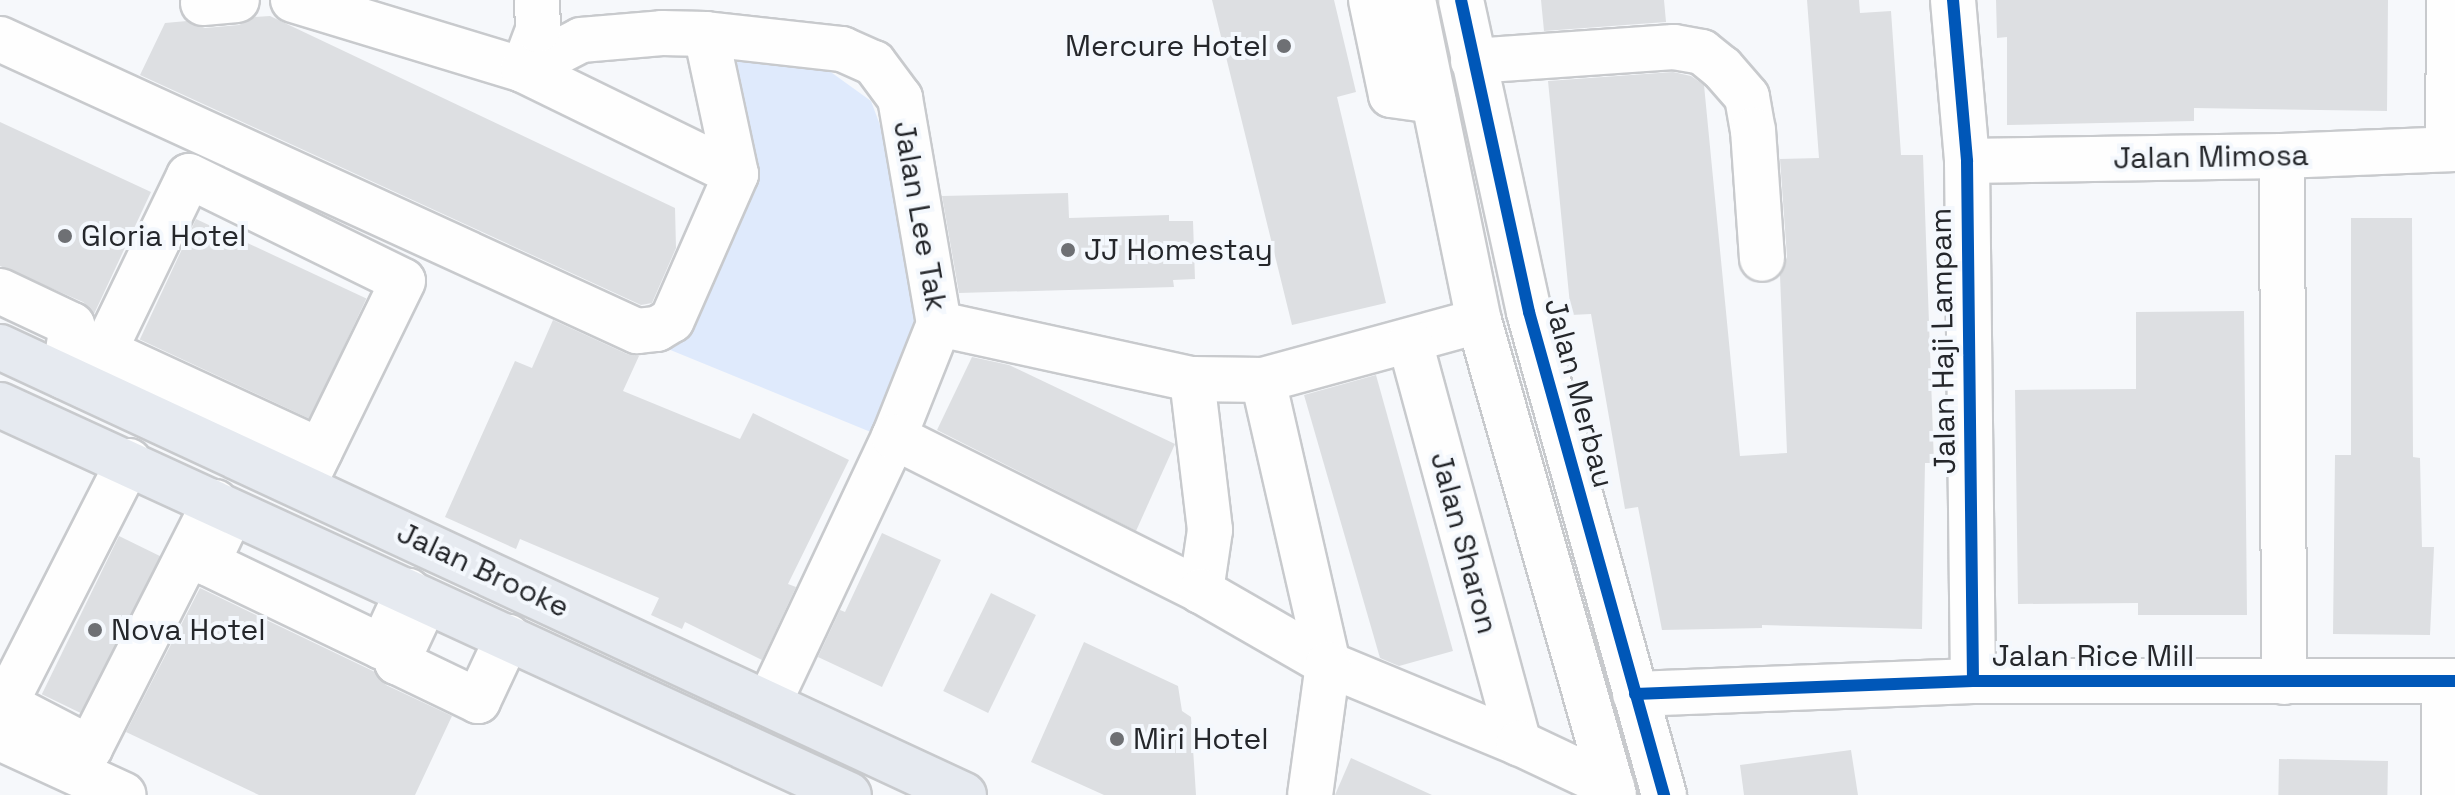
<!DOCTYPE html>
<html>
<head>
<meta charset="utf-8">
<style>
	body { margin:0 }
	#map { position:relative; width:2455px; height:795px; overflow:hidden; background:#f6f8fb; font-family:"Space Grotesk",sans-serif }
	div>[style] { position:absolute }
	[style*='--x'] { left:calc(var(--x)*1px); top:calc(var(--y)*1px); width:calc(var(--w)*1px); rotate:calc(var(--a)*1deg) }
	.green>* { inset:0; background:#dfeafc }
	.building>* { inset:0; background:#dddfe2; transform-origin:0 0 }
	.roads { filter:drop-shadow(2px 0 #c8cacd) drop-shadow(-2px 0 #c8cacd) drop-shadow(0 2px #c8cacd) drop-shadow(0 -2px #c8cacd) }
	.minor>* { height:44px; margin:-22px; padding:0 22px; transform-origin:22px; border-radius:22px; background:#fefefe }
	.major>* { height:44px; margin:-22px; padding:0 22px; transform-origin:22px; border-radius:22px; background:#e6eaf0 }
	.cycleway>* { height:12px; margin:-6px; padding:0 6px; transform-origin:6px; border-radius:6px; background:#0057b8 }
	.dots>* { width:22px; height:22px; translate:-50% -50%; box-sizing:border-box; border:4px solid #f4f8fd; border-radius:50% }
	span { translate:-50% -50%; white-space:nowrap; text-align:center; line-height:1.15; -webkit-text-stroke:8px #f4f8fd; paint-order:stroke }
	.poi-label { font-size:30px; color:#25272b }
	.right { translate:-100% -50%; text-align:right }
	.left { translate:0 -50%; text-align:left }
	.street-label { font-size:30px; color:#25272b }
</style>
</head>
<body>
<div id="map">
	<div class="green">
		<i style="clip-path:polygon(714px 44px,821px 65px,871px 101px,909px 203px,927px 326px,878px 435px,668px 349px,743px 176px)"></i>
	</div>
	<div class="building">
		<i style="clip-path:polygon(1212px 0,1334px 0,1356px 92px,1337px 97px,1386px 303px,1292px 325px)"></i>
		<i style="clip-path:polygon(1541px 0,1664px 0,1666px 22px,1544px 31px)"></i>
		<i style="clip-path:polygon(1807px 0,1859px 0,1860px 13px,1891px 11px,1901px 155px,1923px 155px,1934px 463px,1925px 463px,1922px 629px,1762px 625px,1762px 628px,1662px 630px,1638px 507px,1625px 509px,1591px 314px,1571px 315px,1548px 81px,1673px 72px,1691px 76px,1704px 85px,1740px 456px,1787px 453px,1780px 275px,1787px 257px,1780px 159px,1819px 158px)"></i>
		<i style="clip-path:polygon(1996px 0,2388px 0,2387px 111px,2194px 108px,2194px 121px,2007px 125px,2007px 37px,1997px 38px)"></i>
		<i style="clip-path:polygon(270px 16px,675px 208px,676px 248px,652px 303px,641px 305px,140px 75px,165px 23px,187px 21px,205px 28px,239px 25px,255px 17px)"></i>
		<i style="clip-path:polygon(0 122px,151px 192px,94px 314px,83px 302px,0 266px)"></i>
		<i style="clip-path:polygon(1068px 193px,1069px 218px,1169px 215px,1169px 221px,1193px 221px,1195px 279px,1173px 280px,1174px 287px,959px 293px,942px 196px)"></i>
		<i style="clip-path:polygon(2351px 218px,2412px 218px,2413px 457px,2420px 458px,2422px 547px,2434px 547px,2430px 635px,2333px 634px,2335px 455px,2351px 455px)"></i>
		<i style="left:196px;top:219px;width:188px;height:133px;rotate:25deg"></i>
		<i style="clip-path:polygon(2244px 311px,2247px 615px,2138px 615px,2138px 603px,2018px 604px,2015px 390px,2136px 389px,2136px 312px)"></i>
		<i style="clip-path:polygon(553px 320px,627px 354px,639px 356px,623px 391px,740px 439px,753px 413px,849px 460px,788px 584px,796px 587px,762px 660px,685px 622px,682px 629px,651px 615px,659px 598px,520px 539px,516px 549px,445px 517px,515px 361px,532px 368px)"></i>
		<i style="clip-path:polygon(972px 357px,1009px 365px,1175px 444px,1136px 531px,937px 430px)"></i>
		<i style="clip-path:polygon(1376px 375px,1453px 651px,1399px 666px,1380px 658px,1304px 395px)"></i>
		<i style="clip-path:polygon(882px 533px,941px 560px,882px 687px,818px 657px,840px 610px,845px 612px)"></i>
		<i style="left:119px;top:536px;width:46px;height:176px;rotate:26deg"></i>
		<i style="clip-path:polygon(200px 588px,375px 672px,386px 685px,452px 716px,415px 795px,259px 795px,126px 732px)"></i>
		<i style="left:991px;top:593px;width:50px;height:109px;rotate:26deg"></i>
		<i style="clip-path:polygon(1084px 642px,1178px 686px,1182px 711px,1191px 717px,1196px 795px,1104px 795px,1031px 762px)"></i>
		<i style="clip-path:polygon(1851px 750px,1858px 795px,1744px 795px,1740px 765px)"></i>
		<i style="clip-path:polygon(1351px 758px,1432px 795px,1335px 795px)"></i>
		<i style="left:2279px;top:759px;width:109px;height:36px;rotate:1deg"></i>
	</div>
	<div class="roads">
		<div class="minor">
			<i style="--x:293;--y:0;--w:240;--a:16.9"></i>
			<i style="--x:523;--y:70;--w:237;--a:26"></i>
			<i style="--x:1371;--y:0;--w:97;--a:78.1"></i>
			<i style="--x:1391;--y:95;--w:43;--a:7.9"></i>
			<i style="--x:1413;--y:0;--w:328;--a:78.4"></i>
			<i style="--x:1479;--y:321;--w:493;--a:74.1"></i>
			<i style="--x:1461;--y:0;--w:319;--a:77.7"></i>
			<i style="--x:1529;--y:312;--w:502;--a:74.38"></i>
			<i style="--x:1953;--y:0;--w:162;--a:85"></i>
			<i style="--x:1967;--y:161;--w:520;--a:89.34"></i>
			<i style="--x:203;--y:3;--w:34;--a:-5"></i>
			<i style="--x:0;--y:39;--w:701;--a:24.63"></i>
			<i style="--x:637;--y:331;--w:20;--a:-6"></i>
			<i style="--x:657;--y:329;--w:17;--a:-31"></i>
			<i style="--x:672;--y:320;--w:159;--a:-66.3"></i>
			<i style="--x:736;--y:174;--w:143;--a:-102.1"></i>
			<i style="--x:1473;--y:61;--w:201;--a:-4"></i>
			<i style="--x:1674;--y:47;--w:28;--a:10"></i>
			<i style="--x:1702;--y:52;--w:26;--a:39"></i>
			<i style="--x:1722;--y:68;--w:38;--a:49"></i>
			<i style="--x:1747;--y:97;--w:34;--a:80"></i>
			<i style="--x:1753;--y:130;--w:129;--a:86"></i>
			<i style="--x:523;--y:70;--w:65;--a:-27.3"></i>
			<i style="--x:581;--y:40;--w:81;--a:-4.9"></i>
			<i style="--x:662;--y:33;--w:44;--a:1.3"></i>
			<i style="--x:706;--y:34;--w:137;--a:6.3"></i>
			<i style="--x:842;--y:49;--w:35;--a:24"></i>
			<i style="--x:874;--y:63;--w:44;--a:53.4"></i>
			<i style="--x:900;--y:98;--w:229;--a:80.2"></i>
			<i style="--x:939;--y:324;--w:122;--a:111.7"></i>
			<i style="--x:894;--y:437;--w:294;--a:115.2"></i>
			<i style="--x:523;--y:70;--w:43;--a:-69.4"></i>
			<i style="--x:538;--y:30;--w:30;--a:-92"></i>
			<i style="--x:2448;--y:149;--w:149;--a:-89.6"></i>
			<i style="--x:2282;--y:156;--w:526;--a:89.78"></i>
			<i style="--x:1967;--y:161;--w:315;--a:-0.9"></i>
			<i style="--x:2282;--y:156;--w:173;--a:-2.3"></i>
			<i style="--x:0;--y:291;--w:80;--a:25.3"></i>
			<i style="--x:72;--y:325;--w:52;--a:98.9"></i>
			<i style="--x:939;--y:324;--w:259;--a:12.3"></i>
			<i style="--x:1192;--y:379;--w:71;--a:0.8"></i>
			<i style="--x:1263;--y:380;--w:224;--a:-15.3"></i>
			<i style="--x:1410;--y:342;--w:416;--a:74.8"></i>
			<i style="--x:104;--y:351;--w:238;--a:24.8"></i>
			<i style="--x:1192;--y:379;--w:152;--a:83.2"></i>
			<i style="--x:1210;--y:530;--w:62;--a:98.4"></i>
			<i style="--x:1263;--y:380;--w:291;--a:77.1"></i>
			<i style="--x:1328;--y:664;--w:207;--a:22.5"></i>
			<i style="--x:1519;--y:743;--w:103;--a:25.3"></i>
			<i style="--x:87;--y:387;--w:234;--a:-64.2"></i>
			<i style="--x:189;--y:176;--w:238;--a:26.1"></i>
			<i style="--x:403;--y:281;--w:228;--a:116"></i>
			<i style="--x:894;--y:437;--w:343;--a:26.6"></i>
			<i style="--x:1201;--y:591;--w:146;--a:29.9"></i>
			<i style="--x:1328;--y:664;--w:132;--a:97.8"></i>
			<i style="--x:129;--y:461;--w:273;--a:117"></i>
			<i style="--x:5;--y:704;--w:96;--a:27.4"></i>
			<i style="--x:90;--y:748;--w:276;--a:-63.1"></i>
			<i style="--x:228;--y:519;--w:49;--a:115.5"></i>
			<i style="--x:207;--y:563;--w:194;--a:25.6"></i>
			<i style="--x:382;--y:647;--w:62;--a:-65.1"></i>
			<i style="--x:418;--y:617;--w:50;--a:115"></i>
			<i style="--x:397;--y:662;--w:90;--a:25.7"></i>
			<i style="--x:478;--y:701;--w:71;--a:-64.9"></i>
			<i style="--x:2444;--y:681;--w:114;--a:90"></i>
			<i style="--x:1635;--y:694;--w:338;--a:-2.2"></i>
			<i style="--x:1973;--y:681;--w:482;--a:0"></i>
			<i style="--x:0;--y:738;--w:136;--a:24.7"></i>
		</div>
		<div class="major">
			<i style="--x:0;--y:347;--w:1063;--a:24.93"></i>
			<i style="--x:0;--y:405;--w:934;--a:24.67"></i>
		</div>
	</div>
	<div class="cycleway">
		<i style="--x:1461;--y:0;--w:319;--a:77.7"></i>
		<i style="--x:1529;--y:312;--w:502;--a:74.38"></i>
		<i style="--x:1953;--y:0;--w:162;--a:85"></i>
		<i style="--x:1967;--y:161;--w:520;--a:89.34"></i>
		<i style="--x:1635;--y:694;--w:338;--a:-2.2"></i>
		<i style="--x:1973;--y:681;--w:482;--a:0"></i>
	</div>
	<div class="dots">
		<i style="left:1284px;top:46px;background:#6e7074"></i>
		<i style="left:65px;top:236px;background:#6e7074"></i>
		<i style="left:1068px;top:250px;background:#6e7074"></i>
		<i style="left:95px;top:630px;background:#6e7074"></i>
		<i style="left:1117px;top:739px;background:#6e7074"></i>
	</div>
	<div class="poi-label">
		<span class="right" style="left:1268px;top:46px">Mercure Hotel</span>
		<span class="left" style="left:81px;top:236px">Gloria Hotel</span>
		<span class="left" style="left:1084px;top:250px">JJ Homestay</span>
		<span class="left" style="left:111px;top:630px">Nova Hotel</span>
		<span class="left" style="left:1133px;top:739px">Miri Hotel</span>
	</div>
	<div class="street-label">
		<span style="left:2211px;top:157px;rotate:-1deg">Jalan Mimosa</span>
		<span style="left:920px;top:216px;rotate:80deg">Jalan Lee Tak</span>
		<span style="left:1943px;top:341px;rotate:-91deg">Jalan Haji Lampam</span>
		<span style="left:1579px;top:393px;rotate:75deg">Jalan Merbau</span>
		<span style="left:1464px;top:543px;rotate:75deg">Jalan Sharon</span>
		<span style="left:483px;top:570px;rotate:25deg">Jalan Brooke</span>
		<span style="left:2093px;top:656px">Jalan Rice Mill</span>
	</div>
</div>
</body>
</html>
